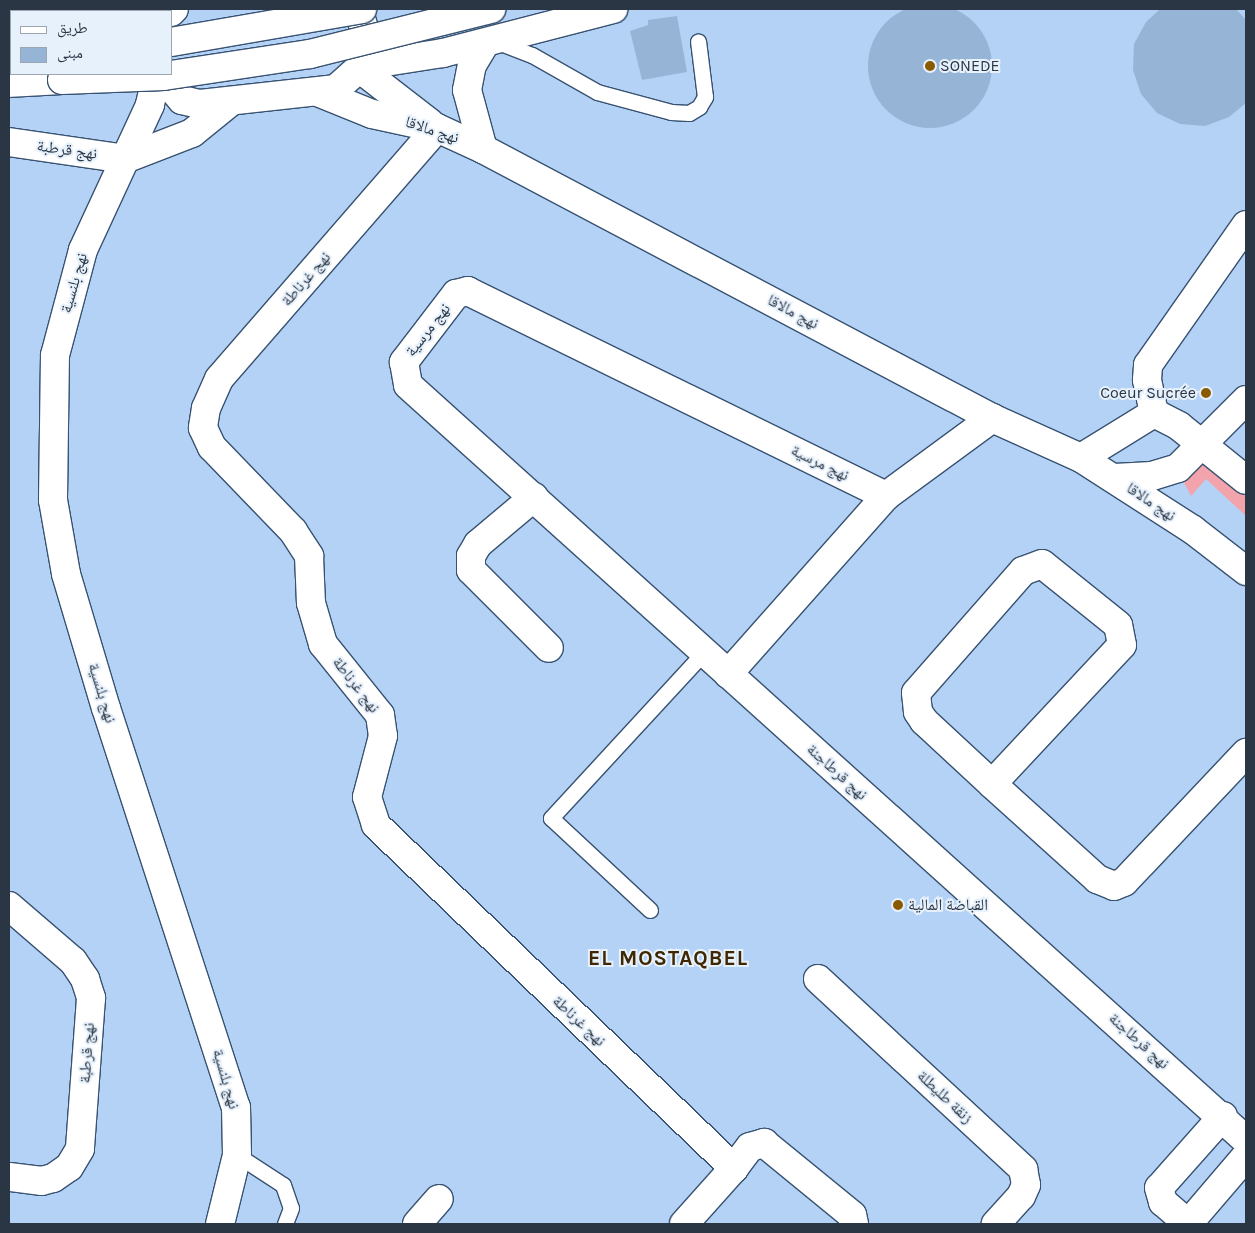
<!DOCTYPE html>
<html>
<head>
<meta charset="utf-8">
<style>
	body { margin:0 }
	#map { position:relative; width:1255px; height:1233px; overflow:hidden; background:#b4d2f6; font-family:Karla,"Noto Naskh Arabic",sans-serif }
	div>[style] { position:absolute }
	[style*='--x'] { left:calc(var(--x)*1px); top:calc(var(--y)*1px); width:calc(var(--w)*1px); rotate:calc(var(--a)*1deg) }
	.green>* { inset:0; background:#f3a3ab }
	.building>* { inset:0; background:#96b4d6 }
	.round { border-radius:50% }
	.roads { filter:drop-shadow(1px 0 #385271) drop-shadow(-1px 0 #385271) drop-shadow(0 1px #385271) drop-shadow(0 -1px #385271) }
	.lane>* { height:15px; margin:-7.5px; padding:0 7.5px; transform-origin:7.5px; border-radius:7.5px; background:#fff }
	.street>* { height:28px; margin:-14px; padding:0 14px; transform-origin:14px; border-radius:14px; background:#fff }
	.secondary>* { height:28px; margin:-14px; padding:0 14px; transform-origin:14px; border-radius:14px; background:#fff }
	.bridges { filter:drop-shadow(1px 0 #385271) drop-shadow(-1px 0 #385271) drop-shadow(0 1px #385271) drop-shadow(0 -1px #385271) }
	.secondary-bridge>* { height:28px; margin:-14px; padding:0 14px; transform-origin:14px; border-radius:14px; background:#fff }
	.dots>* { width:14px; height:14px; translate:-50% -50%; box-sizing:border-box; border:2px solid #e7f1fc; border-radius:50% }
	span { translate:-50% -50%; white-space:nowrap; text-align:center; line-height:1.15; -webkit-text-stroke:4px #e7f1fc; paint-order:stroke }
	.poi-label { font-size:16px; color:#2a3644 }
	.left { translate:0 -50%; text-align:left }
	.right { translate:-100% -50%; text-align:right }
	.street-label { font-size:16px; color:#2a3644 }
	.district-label { font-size:21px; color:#3e2702; font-weight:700; letter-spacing:1px }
	.frame { position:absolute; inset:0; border:10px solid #2a3644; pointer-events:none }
	.legend { position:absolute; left:10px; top:10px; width:162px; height:65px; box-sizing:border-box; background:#e7f1fc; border:1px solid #9ba6b2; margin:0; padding:6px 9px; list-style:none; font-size:15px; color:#2a3644 }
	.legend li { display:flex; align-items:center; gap:10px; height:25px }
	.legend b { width:25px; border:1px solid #9ba6b2 }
</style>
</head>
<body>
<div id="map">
	<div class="green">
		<i style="clip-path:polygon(1198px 458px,1211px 465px,1246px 497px,1246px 516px,1206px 479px,1191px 496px,1181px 477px)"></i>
	</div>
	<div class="building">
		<i class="round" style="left:868px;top:4px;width:124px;height:124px"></i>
		<i style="clip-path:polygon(1160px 9px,1236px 9px,1246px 20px,1246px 103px,1229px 117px,1205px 126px,1180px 124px,1157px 113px,1141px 94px,1133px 70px,1134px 44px,1146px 22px)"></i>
		<i style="clip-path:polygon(677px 16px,687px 72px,642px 80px,630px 31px,648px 25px,648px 20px)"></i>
	</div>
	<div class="roads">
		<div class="lane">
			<i style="--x:498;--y:42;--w:36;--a:21"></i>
			<i style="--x:532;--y:55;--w:75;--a:29.6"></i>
			<i style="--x:597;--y:92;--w:77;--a:15.1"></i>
			<i style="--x:671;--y:112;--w:18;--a:3"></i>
			<i style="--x:689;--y:113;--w:12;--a:-31"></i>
			<i style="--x:699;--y:107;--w:12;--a:-59"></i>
			<i style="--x:705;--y:97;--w:56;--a:-97.1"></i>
			<i style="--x:650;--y:910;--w:135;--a:-137.1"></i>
			<i style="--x:551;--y:818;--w:227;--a:-47.3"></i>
			<i style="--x:237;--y:1155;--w:55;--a:33.1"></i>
			<i style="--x:283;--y:1185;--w:24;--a:71"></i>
			<i style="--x:291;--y:1208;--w:17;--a:111"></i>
		</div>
		<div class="street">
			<i style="--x:359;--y:68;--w:90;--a:37.8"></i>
			<i style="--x:320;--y:93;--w:56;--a:22"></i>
			<i style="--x:372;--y:114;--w:66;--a:12.2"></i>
			<i style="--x:437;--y:128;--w:51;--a:24.5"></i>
			<i style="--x:483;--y:149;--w:576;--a:27.86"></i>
			<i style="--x:992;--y:418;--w:98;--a:24.2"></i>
			<i style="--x:1081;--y:458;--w:133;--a:32.7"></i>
			<i style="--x:1193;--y:530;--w:67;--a:37.7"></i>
			<i style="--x:437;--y:128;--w:332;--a:131"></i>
			<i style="--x:219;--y:379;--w:32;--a:114"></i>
			<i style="--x:206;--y:408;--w:20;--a:99"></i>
			<i style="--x:203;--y:428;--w:21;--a:65"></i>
			<i style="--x:212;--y:447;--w:117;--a:46"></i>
			<i style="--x:293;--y:531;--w:30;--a:57"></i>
			<i style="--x:309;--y:556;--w:47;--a:87.6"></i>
			<i style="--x:311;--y:603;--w:43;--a:73.7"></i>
			<i style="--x:323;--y:644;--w:91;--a:51.2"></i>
			<i style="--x:380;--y:715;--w:21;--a:82"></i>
			<i style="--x:383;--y:736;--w:63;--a:104.7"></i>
			<i style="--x:367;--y:797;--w:29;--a:72"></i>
			<i style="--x:376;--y:825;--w:496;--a:43.8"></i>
			<i style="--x:734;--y:1168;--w:75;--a:131.8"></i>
			<i style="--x:9;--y:142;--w:117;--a:8.3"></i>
			<i style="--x:1154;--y:413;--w:34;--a:-102"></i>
			<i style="--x:1147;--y:380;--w:15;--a:-86"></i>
			<i style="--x:1148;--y:365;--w:171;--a:-55"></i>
			<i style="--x:1154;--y:413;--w:28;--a:27"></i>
			<i style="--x:1179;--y:426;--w:86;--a:38.9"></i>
			<i style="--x:1081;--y:458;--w:86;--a:-31.7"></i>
			<i style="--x:1114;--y:478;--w:38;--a:-3"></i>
			<i style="--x:1152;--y:476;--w:27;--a:-17"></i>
			<i style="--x:1178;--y:468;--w:96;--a:-45"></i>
			<i style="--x:886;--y:496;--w:466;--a:-153.9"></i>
			<i style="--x:468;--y:291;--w:12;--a:166"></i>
			<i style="--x:456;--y:294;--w:86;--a:127.4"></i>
			<i style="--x:404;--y:362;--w:23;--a:80"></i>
			<i style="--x:408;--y:385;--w:1128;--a:42.02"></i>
			<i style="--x:534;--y:497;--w:73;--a:140"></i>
			<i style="--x:478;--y:544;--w:14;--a:120"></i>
			<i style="--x:471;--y:556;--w:14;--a:90"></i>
			<i style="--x:471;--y:570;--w:110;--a:45"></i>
			<i style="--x:728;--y:674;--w:238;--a:-48.4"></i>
			<i style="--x:886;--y:496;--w:132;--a:-36.3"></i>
			<i style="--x:992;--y:784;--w:190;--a:-46.9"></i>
			<i style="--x:1122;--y:645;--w:20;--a:-101"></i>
			<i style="--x:1118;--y:625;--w:97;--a:-141.2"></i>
			<i style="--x:1042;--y:564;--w:20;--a:160"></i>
			<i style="--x:1023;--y:571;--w:162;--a:131.3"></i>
			<i style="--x:916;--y:693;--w:19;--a:84"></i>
			<i style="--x:918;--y:712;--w:11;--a:56"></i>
			<i style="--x:924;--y:721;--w:93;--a:42.8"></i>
			<i style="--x:992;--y:784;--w:142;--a:42.1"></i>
			<i style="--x:1097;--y:879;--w:18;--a:22"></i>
			<i style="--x:1114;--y:886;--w:11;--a:-22"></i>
			<i style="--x:1124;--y:882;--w:178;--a:-46.6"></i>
			<i style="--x:9;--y:906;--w:84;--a:40.7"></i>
			<i style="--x:73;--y:961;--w:22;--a:56"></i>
			<i style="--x:85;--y:979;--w:20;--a:72"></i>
			<i style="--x:91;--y:998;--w:151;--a:94.2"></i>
			<i style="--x:80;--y:1149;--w:21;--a:121"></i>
			<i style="--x:69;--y:1167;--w:19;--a:145"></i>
			<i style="--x:53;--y:1178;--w:11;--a:165"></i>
			<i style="--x:42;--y:1181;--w:33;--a:-173"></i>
			<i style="--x:818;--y:979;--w:280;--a:42.8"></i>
			<i style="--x:1023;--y:1169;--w:16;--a:79"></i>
			<i style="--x:1026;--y:1185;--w:12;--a:114"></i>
			<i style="--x:1021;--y:1196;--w:38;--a:132"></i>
			<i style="--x:1223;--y:1116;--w:96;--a:131.6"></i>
			<i style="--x:1159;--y:1188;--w:15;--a:74"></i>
			<i style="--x:1163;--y:1202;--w:33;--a:41"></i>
			<i style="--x:1188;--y:1224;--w:89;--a:-49.5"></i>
			<i style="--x:734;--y:1168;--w:26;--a:-53"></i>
			<i style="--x:750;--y:1147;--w:15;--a:-16"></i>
			<i style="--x:764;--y:1143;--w:114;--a:39.3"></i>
			<i style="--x:852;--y:1215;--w:9;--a:77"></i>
			<i style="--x:417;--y:1224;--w:33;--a:-49"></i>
		</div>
		<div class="secondary">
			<i style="--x:74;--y:9;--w:15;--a:8"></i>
			<i style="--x:171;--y:12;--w:4;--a:-45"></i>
			<i style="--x:9;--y:50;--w:2;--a:0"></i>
			<i style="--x:360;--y:66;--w:84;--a:-8.9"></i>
			<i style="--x:443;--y:53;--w:176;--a:-14.5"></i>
			<i style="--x:157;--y:74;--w:32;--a:103"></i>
			<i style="--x:150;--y:105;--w:160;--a:114.8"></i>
			<i style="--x:83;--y:250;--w:109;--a:104.9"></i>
			<i style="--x:55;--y:355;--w:145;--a:90.8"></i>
			<i style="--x:53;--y:500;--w:75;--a:80"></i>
			<i style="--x:66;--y:574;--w:140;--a:73.4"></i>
			<i style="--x:106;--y:708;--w:420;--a:72"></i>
			<i style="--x:236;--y:1107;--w:48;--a:88.8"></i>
			<i style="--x:237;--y:1155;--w:71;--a:103.8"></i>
			<i style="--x:160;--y:74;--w:34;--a:50"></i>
			<i style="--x:182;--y:100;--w:18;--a:13"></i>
			<i style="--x:200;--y:104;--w:137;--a:-6.3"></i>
			<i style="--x:336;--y:89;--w:31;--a:-42"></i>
			<i style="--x:359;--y:68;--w:16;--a:-68"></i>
			<i style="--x:365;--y:53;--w:15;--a:-82"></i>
			<i style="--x:367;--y:38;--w:30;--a:-107"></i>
			<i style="--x:9;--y:83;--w:53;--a:-3.2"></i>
			<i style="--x:483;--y:149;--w:61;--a:-105.2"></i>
			<i style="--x:467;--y:90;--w:25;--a:-79"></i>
			<i style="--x:472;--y:65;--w:26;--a:-59"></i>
			<i style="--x:125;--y:159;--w:72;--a:-21.2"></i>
			<i style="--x:192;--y:133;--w:48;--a:-39"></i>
		</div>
	</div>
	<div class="bridges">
		<div class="secondary-bridge">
			<i style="--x:171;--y:42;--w:194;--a:-9.8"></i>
			<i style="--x:62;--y:80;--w:102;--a:-2.2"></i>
			<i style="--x:164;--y:76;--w:148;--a:-8.6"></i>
			<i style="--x:310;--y:54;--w:187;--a:-14"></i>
		</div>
	</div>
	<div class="dots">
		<i style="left:930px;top:66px;background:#8a5a01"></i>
		<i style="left:1206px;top:393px;background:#8a5a01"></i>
		<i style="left:898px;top:905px;background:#8a5a01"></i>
	</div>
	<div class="poi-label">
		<span class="left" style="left:940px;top:66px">SONEDE</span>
		<span class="right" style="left:1196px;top:393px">Coeur Sucrée</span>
		<span class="left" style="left:908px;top:905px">القباضة المالية</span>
	</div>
	<div class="street-label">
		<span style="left:432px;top:130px;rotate:18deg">نهج مالاقا</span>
		<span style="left:67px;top:150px;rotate:8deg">نهج قرطبة</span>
		<span style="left:306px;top:279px;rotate:-49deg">نهج غرناطة</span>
		<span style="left:74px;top:283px;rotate:-74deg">نهج بلنسية</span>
		<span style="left:793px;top:312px;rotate:28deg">نهج مالاقا</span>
		<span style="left:428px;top:330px;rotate:-52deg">نهج مرسية</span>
		<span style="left:820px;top:463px;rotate:26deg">نهج مرسية</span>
		<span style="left:1151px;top:502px;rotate:34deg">نهج مالاقا</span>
		<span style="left:356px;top:685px;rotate:52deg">نهج غرناطة</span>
		<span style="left:102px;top:693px;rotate:73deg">نهج بلنسية</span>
		<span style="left:837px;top:772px;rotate:42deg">نهج قرطاجنة</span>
		<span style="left:579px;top:1021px;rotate:43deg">نهج غرناطة</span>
		<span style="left:1139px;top:1041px;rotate:42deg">نهج قرطاجنة</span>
		<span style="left:87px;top:1053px;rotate:-86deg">نهج قرطبة</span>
		<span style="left:226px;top:1079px;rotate:74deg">نهج بلنسية</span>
		<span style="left:945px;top:1097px;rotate:43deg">زنقة طليطلة</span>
	</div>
	<div class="district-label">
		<span style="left:668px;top:958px">EL MOSTAQBEL</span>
	</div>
	<div class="frame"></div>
	<ul class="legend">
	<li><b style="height:6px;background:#fff"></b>طريق</li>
	<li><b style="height:14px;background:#96b4d6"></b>مبنى</li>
	</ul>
</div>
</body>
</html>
